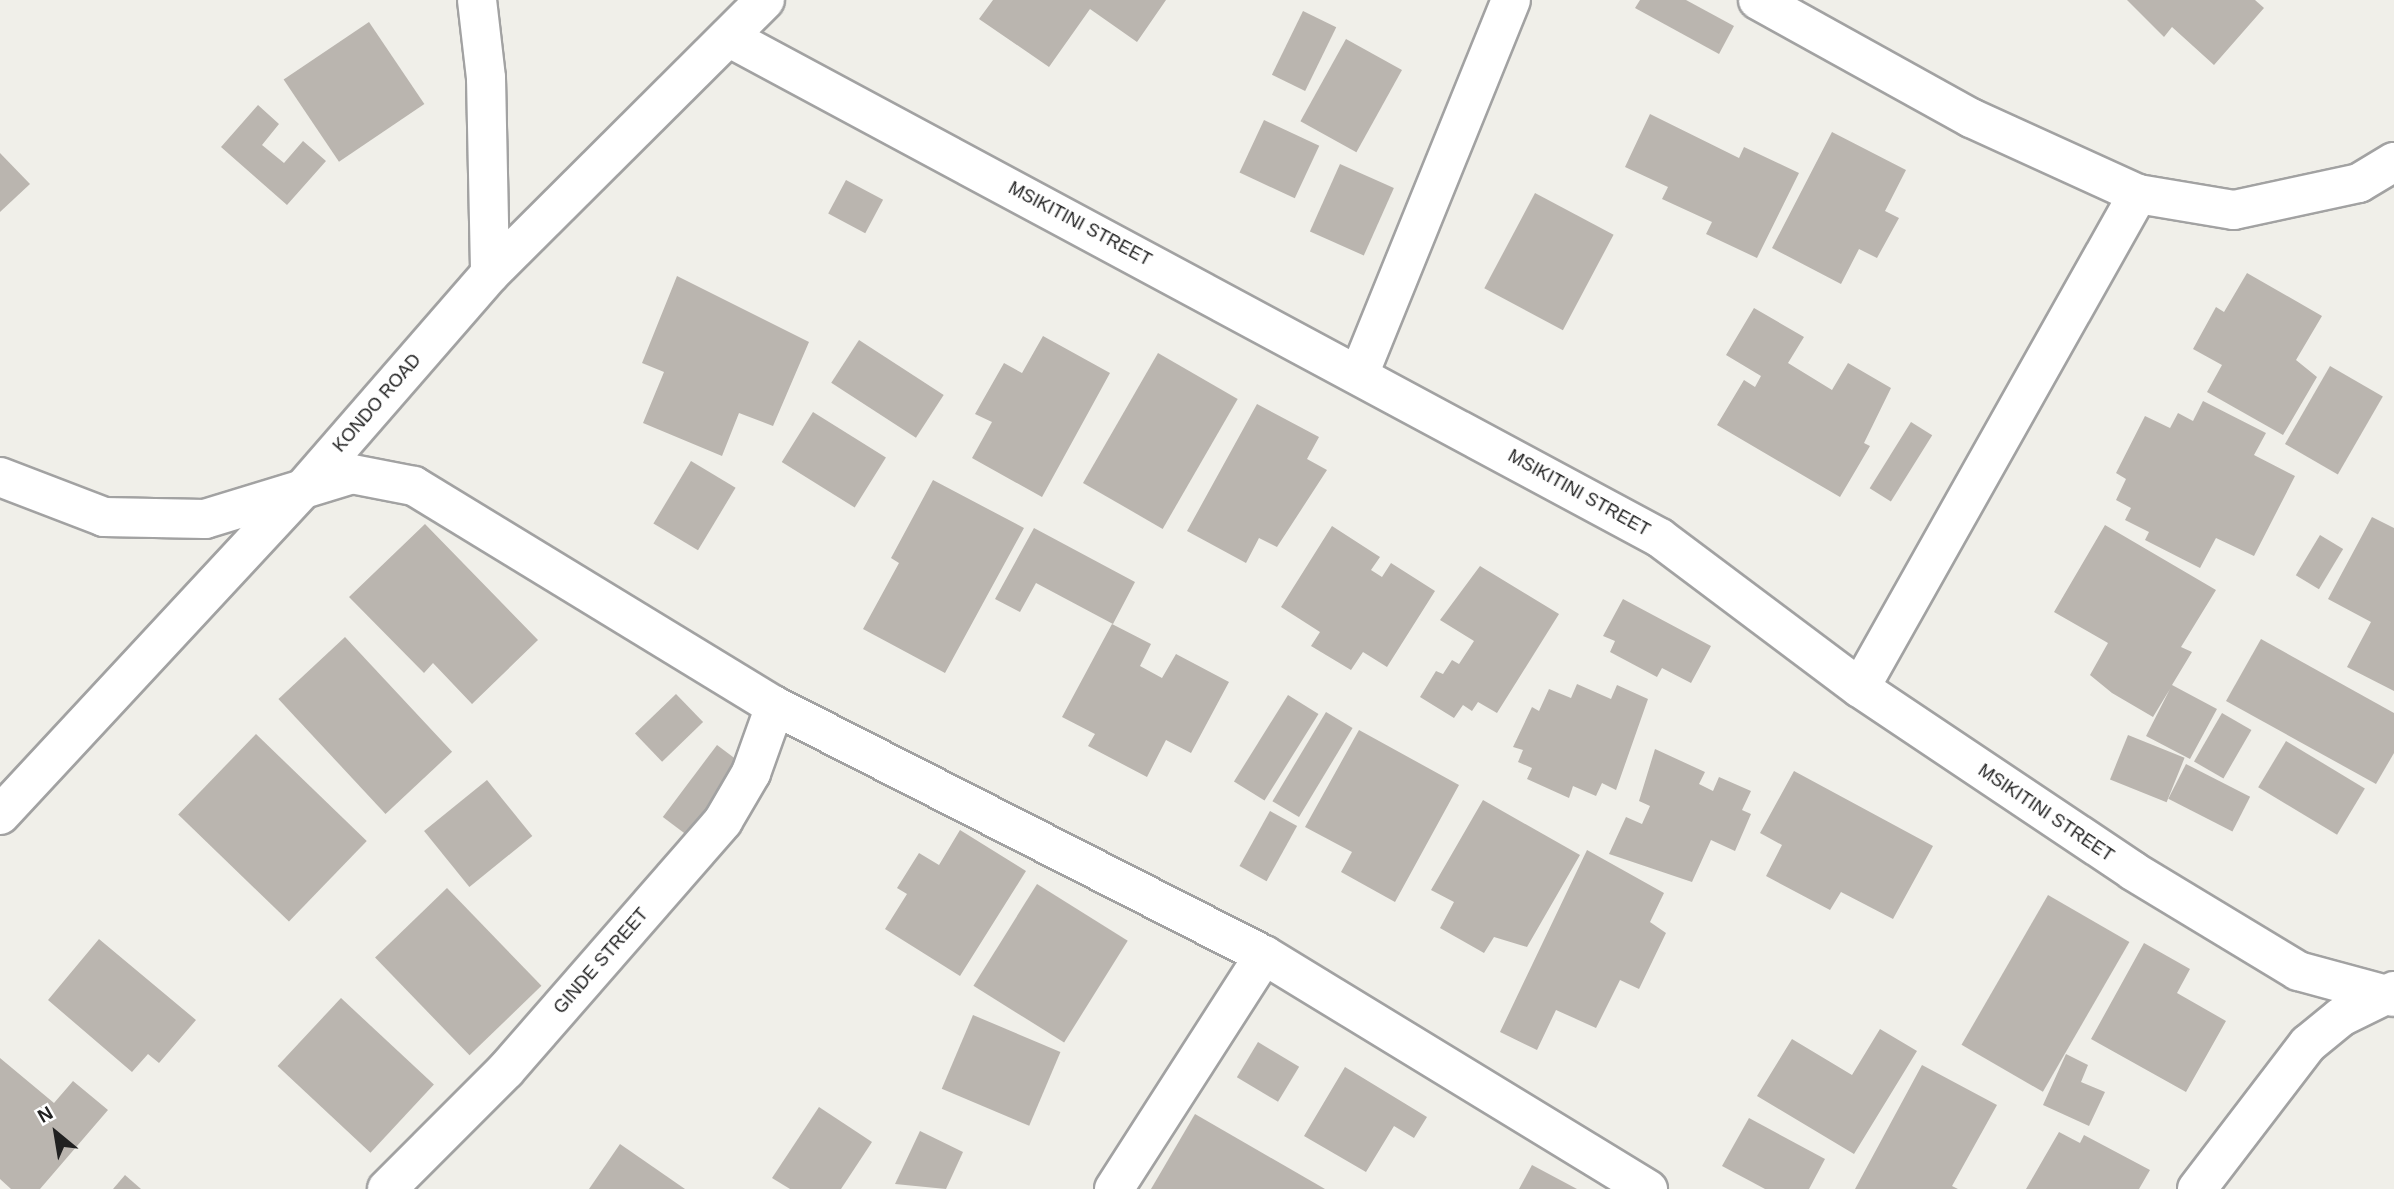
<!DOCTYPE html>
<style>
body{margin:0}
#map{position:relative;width:2394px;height:1189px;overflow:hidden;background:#f0efe9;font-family:Arial,sans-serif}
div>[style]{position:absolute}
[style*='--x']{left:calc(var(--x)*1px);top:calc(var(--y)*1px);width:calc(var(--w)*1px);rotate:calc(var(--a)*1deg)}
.building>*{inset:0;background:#bab5af;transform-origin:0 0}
.roads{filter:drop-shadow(2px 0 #a2a2a2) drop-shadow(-2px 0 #a2a2a2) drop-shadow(0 2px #a2a2a2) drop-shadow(0 -2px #a2a2a2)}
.minor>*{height:38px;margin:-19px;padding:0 19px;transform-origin:19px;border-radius:19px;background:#fff}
span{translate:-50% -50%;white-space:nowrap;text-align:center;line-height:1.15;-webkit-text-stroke:5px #fff;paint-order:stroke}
.street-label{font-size:18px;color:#212121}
.north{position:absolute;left:21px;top:1098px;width:70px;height:70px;-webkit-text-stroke:5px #fff;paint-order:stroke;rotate:330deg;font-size:19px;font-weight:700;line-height:28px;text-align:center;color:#212121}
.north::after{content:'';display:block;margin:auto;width:24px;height:32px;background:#212121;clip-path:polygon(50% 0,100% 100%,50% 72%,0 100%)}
</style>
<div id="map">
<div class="building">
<div style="clip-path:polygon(993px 0,1166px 0,1137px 42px,1090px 9px,1049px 67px,979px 19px)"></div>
<div style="clip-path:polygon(1640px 0,1686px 0,1734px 26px,1719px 54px,1635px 8px)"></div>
<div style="clip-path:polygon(2127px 0,2255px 0,2264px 8px,2214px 65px,2172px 27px,2164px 37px)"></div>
<div style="left:1303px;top:11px;width:37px;height:71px;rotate:26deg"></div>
<div style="left:369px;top:22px;width:99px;height:103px;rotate:56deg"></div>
<div style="left:1346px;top:39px;width:64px;height:94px;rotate:29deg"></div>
<div style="clip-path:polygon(258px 105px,279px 124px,262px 145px,284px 163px,303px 141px,326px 161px,287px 205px,221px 147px)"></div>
<div style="clip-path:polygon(1650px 114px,1739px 158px,1744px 147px,1799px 173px,1757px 258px,1706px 234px,1712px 222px,1662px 199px,1668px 187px,1625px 167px)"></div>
<div style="left:1264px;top:120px;width:61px;height:58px;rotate:25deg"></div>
<div style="clip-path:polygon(1832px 132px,1906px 170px,1885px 211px,1899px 218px,1877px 258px,1859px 249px,1841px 284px,1772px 248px)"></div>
<div style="clip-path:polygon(0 153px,30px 184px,0 212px)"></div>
<div style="left:1340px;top:164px;width:59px;height:74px;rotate:24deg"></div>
<div style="left:846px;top:180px;width:42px;height:38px;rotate:28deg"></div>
<div style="left:1535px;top:193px;width:89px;height:108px;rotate:28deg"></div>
<div style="clip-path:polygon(2247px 273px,2322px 316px,2296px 360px,2317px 377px,2283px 435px,2207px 392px,2222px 365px,2193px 349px,2216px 307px,2224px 312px)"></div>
<div style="clip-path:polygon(677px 276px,809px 342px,773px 426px,739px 413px,722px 456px,643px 423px,664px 372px,642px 363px)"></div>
<div style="clip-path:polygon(1754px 308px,1804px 337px,1788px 363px,1832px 390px,1848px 363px,1891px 388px,1864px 443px,1870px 446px,1840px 497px,1717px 425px,1744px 380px,1755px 387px,1761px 376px,1726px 355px)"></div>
<div style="clip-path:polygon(1043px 336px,1110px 373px,1042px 497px,972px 458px,992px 422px,975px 414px,1004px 363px,1022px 373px)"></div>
<div style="left:859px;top:340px;width:101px;height:51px;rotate:33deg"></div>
<div style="left:1158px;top:353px;width:92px;height:150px;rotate:30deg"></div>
<div style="left:2330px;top:366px;width:61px;height:90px;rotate:30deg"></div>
<div style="clip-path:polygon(2203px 401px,2266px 433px,2254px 455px,2295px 476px,2254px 556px,2216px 538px,2200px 568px,2145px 540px,2149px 532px,2125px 520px,2131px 508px,2116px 500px,2126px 479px,2116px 473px,2145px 416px,2170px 428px,2178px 413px,2193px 421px)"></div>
<div style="clip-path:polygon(1257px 404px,1319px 437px,1307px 459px,1327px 470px,1277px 547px,1259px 538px,1246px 563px,1187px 531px)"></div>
<div style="left:813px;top:412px;width:86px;height:59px;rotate:32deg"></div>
<div style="left:1911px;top:422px;width:25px;height:78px;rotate:32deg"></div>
<div style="left:691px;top:461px;width:52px;height:73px;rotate:31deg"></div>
<div style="clip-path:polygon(933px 480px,1024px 528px,945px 673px,863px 629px,899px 563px,891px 558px)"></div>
<div style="clip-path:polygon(2372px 517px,2394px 528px,2394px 691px,2347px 667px,2371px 622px,2328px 599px)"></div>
<div style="clip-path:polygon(425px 524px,538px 640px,472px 704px,433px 663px,424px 673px,349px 597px)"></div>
<div style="clip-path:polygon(2105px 525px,2216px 590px,2181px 647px,2192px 652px,2172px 685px,2217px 709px,2190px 759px,2146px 736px,2170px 689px,2153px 717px,2112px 693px,2090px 675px,2108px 643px,2054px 612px)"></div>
<div style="clip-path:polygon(1332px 526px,1380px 557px,1371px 570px,1382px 577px,1391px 563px,1435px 591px,1387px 667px,1363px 652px,1351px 670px,1311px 646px,1320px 632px,1281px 607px)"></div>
<div style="clip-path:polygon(1034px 528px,1135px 582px,1113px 624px,1036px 583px,1020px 612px,995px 599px)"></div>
<div style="left:2320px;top:535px;width:27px;height:47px;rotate:31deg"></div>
<div style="clip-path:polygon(1480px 566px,1559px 614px,1497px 713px,1478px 702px,1472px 711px,1463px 705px,1454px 718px,1420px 697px,1436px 671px,1443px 674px,1452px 660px,1459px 664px,1474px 641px,1440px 620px)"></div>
<div style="clip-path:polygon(1623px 599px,1711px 646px,1691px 683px,1662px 668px,1657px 677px,1610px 652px,1615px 641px,1603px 636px)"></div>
<div style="clip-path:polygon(1112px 624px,1151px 644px,1140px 666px,1162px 678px,1176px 654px,1229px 682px,1191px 753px,1166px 740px,1147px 777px,1088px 746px,1095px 734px,1062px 717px)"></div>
<div style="left:345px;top:637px;width:157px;height:91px;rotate:47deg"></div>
<div style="clip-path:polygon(2261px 639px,2394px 713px,2394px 753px,2376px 784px,2226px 701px)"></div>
<div style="clip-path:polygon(1577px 684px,1611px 699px,1617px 685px,1648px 699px,1616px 790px,1602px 783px,1596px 796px,1573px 786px,1569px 798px,1527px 779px,1532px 768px,1518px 762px,1523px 750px,1513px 747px,1532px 707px,1539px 711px,1549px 689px,1571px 698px)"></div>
<div style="left:676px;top:694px;width:39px;height:57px;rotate:46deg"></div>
<div style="left:1288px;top:695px;width:36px;height:102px;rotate:32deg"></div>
<div style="left:1326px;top:712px;width:31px;height:104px;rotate:31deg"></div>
<div style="left:2222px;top:713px;width:34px;height:56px;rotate:30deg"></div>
<div style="clip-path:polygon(1359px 730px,1459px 785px,1395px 902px,1341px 872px,1352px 852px,1305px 827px)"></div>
<div style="left:256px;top:734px;width:154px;height:112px;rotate:44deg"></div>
<div style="left:2128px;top:735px;width:61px;height:48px;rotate:22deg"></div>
<div style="left:2286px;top:741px;width:92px;height:54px;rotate:31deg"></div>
<div style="left:717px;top:745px;width:30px;height:90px;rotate:37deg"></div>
<div style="clip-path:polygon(1655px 749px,1705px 772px,1699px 784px,1713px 791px,1719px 777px,1751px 791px,1742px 810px,1751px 814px,1735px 851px,1711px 840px,1692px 882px,1609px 854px,1626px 817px,1642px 824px,1650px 806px,1639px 801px)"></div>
<div style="left:2186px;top:764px;width:72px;height:39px;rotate:27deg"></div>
<div style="clip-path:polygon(1794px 771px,1933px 846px,1893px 919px,1841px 892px,1830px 910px,1766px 876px,1782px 845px,1760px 833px)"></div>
<div style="left:487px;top:780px;width:72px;height:81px;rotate:51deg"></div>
<div style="clip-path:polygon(1483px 800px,1580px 855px,1527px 947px,1494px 937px,1484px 953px,1440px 928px,1454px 902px,1431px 890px)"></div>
<div style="left:1270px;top:811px;width:31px;height:63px;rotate:29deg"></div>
<div style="clip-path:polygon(960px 830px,1026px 871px,960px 976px,885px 929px,907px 894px,897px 888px,919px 853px,939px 865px)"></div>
<div style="clip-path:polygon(1587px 850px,1664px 893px,1650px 922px,1666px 933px,1639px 989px,1620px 980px,1596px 1028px,1556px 1010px,1537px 1050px,1500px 1032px)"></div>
<div style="left:1037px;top:884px;width:107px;height:120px;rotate:32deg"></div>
<div style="left:447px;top:888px;width:136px;height:100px;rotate:46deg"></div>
<div style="left:2048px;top:895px;width:94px;height:173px;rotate:30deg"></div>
<div style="clip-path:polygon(99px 939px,196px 1020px,159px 1063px,148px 1054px,132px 1072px,48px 1000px)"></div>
<div style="clip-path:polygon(2144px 943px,2190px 969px,2177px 993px,2226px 1021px,2186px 1092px,2091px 1039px)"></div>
<div style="left:341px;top:998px;width:127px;height:93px;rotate:43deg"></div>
<div style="left:973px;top:1015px;width:95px;height:80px;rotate:23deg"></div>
<div style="clip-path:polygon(1880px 1029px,1917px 1051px,1854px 1154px,1757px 1096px,1792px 1039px,1852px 1075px)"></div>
<div style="left:1258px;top:1042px;width:48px;height:41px;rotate:31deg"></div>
<div style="clip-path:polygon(2066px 1054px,2088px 1065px,2081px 1082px,2105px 1092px,2089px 1126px,2043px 1105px)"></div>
<div style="clip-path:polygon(0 1058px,54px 1103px,73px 1081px,108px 1110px,40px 1189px,11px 1189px,0 1179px)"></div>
<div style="clip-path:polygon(1922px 1065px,1997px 1105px,1952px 1186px,1958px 1189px,1855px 1189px)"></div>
<div style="clip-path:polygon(1345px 1067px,1427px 1117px,1414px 1138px,1394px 1126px,1366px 1172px,1304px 1136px)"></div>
<div style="clip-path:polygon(819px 1107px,872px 1142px,841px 1189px,790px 1189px,772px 1178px)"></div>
<div style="clip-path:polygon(1195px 1114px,1325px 1189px,1151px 1189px)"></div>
<div style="clip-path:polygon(1749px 1118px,1825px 1159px,1809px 1189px,1765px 1189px,1722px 1166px)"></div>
<div style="clip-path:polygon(920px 1131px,963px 1152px,946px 1189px,895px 1184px)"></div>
<div style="clip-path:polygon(2059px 1132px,2080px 1143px,2084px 1135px,2150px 1170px,2139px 1189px,2026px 1189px)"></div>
<div style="clip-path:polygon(620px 1144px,685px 1189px,589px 1189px)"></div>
<div style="clip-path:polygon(1532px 1165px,1577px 1189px,1519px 1189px)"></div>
<div style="clip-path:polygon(125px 1175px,141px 1189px,113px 1189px)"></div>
</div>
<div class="roads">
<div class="minor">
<div style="--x:477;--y:0;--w:79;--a:83.4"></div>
<div style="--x:486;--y:78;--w:196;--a:88.8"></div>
<div style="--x:1758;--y:0;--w:244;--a:29"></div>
<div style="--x:1971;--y:118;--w:183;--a:24.5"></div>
<div style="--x:2138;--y:194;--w:97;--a:9.5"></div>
<div style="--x:2234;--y:210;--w:128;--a:-12.2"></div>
<div style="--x:2359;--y:183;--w:41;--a:-31"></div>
<div style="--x:730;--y:38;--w:1056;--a:28.26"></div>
<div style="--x:1660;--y:538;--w:250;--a:36.9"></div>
<div style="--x:1860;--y:688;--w:329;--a:33.8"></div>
<div style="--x:2133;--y:871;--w:193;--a:31.2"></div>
<div style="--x:2298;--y:971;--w:99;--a:15.2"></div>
<div style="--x:1360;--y:372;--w:401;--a:-67.9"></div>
<div style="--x:0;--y:477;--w:111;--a:21"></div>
<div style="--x:104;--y:517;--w:101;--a:1.1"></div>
<div style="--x:205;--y:519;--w:154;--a:-17"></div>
<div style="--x:352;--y:474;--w:63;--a:11"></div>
<div style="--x:414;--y:486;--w:423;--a:31.4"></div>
<div style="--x:775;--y:706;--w:549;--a:26.99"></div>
<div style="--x:1264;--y:955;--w:450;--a:31.4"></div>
<div style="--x:1860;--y:688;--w:567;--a:-60.63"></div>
<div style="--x:0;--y:815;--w:445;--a:-47.1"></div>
<div style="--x:303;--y:489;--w:285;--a:-49"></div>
<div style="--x:490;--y:274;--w:388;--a:-44.9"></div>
<div style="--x:387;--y:1189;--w:168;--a:-45"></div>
<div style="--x:506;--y:1070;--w:330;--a:-48.9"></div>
<div style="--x:723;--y:821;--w:56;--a:-59.7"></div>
<div style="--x:751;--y:773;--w:71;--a:-70.3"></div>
<div style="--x:1114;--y:1189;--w:278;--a:-57.3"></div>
<div style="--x:2197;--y:1189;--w:183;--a:-52.6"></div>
<div style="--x:2308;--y:1044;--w:43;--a:-39.3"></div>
<div style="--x:2341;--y:1017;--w:59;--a:-26.1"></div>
</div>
</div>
<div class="street-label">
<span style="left:1080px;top:224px;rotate:28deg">MSIKITINI STREET</span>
<span style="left:377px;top:403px;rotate:-49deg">KONDO ROAD</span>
<span style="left:1579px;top:493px;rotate:29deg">MSIKITINI STREET</span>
<span style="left:2046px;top:813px;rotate:34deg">MSIKITINI STREET</span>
<span style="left:601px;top:961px;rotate:-49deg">GINDE STREET</span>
</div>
<div class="north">N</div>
</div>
